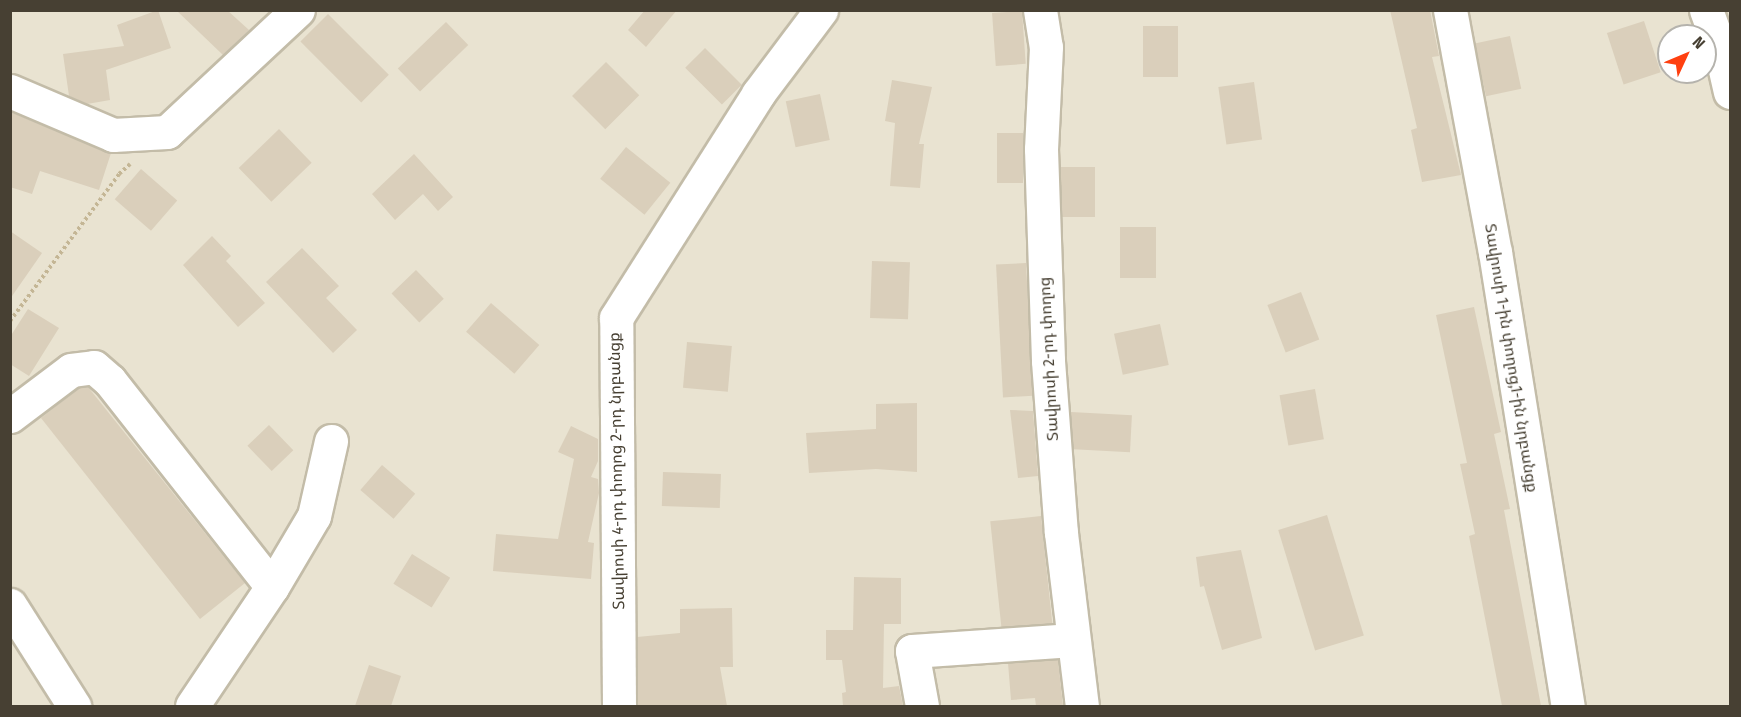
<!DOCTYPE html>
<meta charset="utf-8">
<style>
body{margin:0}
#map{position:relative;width:1741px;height:717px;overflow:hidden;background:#f4f0e4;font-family:"Fira Sans Condensed","Noto Sans Armenian",sans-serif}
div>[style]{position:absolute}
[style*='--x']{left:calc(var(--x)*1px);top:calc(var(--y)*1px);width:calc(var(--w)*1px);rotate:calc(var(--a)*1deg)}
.residential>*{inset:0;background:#e9e3d1}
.building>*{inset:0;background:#dacfbb;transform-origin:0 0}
.path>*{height:4px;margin-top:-2px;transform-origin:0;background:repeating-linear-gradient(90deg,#c4b695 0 3px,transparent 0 6px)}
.roads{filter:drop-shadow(2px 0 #c3bca8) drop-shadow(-2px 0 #c3bca8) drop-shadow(0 2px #c3bca8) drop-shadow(0 -2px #c3bca8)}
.minor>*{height:33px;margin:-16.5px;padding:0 16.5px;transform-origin:16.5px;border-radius:16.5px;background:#fff}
span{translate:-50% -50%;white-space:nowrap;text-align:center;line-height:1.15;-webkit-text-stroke:5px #fff;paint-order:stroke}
.street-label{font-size:16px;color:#474033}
.frame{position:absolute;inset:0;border:12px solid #474033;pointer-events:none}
.north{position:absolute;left:1657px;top:24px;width:60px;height:60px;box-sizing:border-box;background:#fff;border:2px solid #b5b3ad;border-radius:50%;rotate:46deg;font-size:16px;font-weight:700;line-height:24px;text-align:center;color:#474033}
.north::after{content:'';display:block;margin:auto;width:21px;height:27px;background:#ff4010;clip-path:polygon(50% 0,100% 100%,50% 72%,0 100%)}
</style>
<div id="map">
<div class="residential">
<div style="clip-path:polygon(evenodd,11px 11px,1730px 11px,1730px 706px,11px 706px,11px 11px,1669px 36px,1705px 36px,1705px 72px,1669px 72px,1669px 36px)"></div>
</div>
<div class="building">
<div style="clip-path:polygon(158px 10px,171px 48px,106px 70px,110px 100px,87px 104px,69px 96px,63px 54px,124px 46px,117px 25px)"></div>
<div style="clip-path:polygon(176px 10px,227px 10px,249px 30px,223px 55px)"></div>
<div style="clip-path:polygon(645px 10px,677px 10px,646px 47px,628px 30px)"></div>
<div style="clip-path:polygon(1390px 10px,1430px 10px,1439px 56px,1432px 57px,1461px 175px,1422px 182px,1411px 130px,1417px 128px)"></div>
<div style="left:1022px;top:11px;width:53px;height:30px;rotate:86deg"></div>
<div style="left:328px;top:14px;width:86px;height:39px;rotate:45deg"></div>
<div style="left:1644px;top:21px;width:54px;height:39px;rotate:72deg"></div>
<div style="left:446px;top:22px;width:32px;height:67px;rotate:46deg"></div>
<div style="left:1143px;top:26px;width:35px;height:51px"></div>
<div style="left:1510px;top:36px;width:54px;height:36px;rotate:78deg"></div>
<div style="left:705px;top:48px;width:52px;height:28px;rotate:45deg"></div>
<div style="left:606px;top:62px;width:47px;height:48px;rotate:45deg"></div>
<div style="clip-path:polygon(892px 80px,932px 87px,919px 144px,924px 144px,920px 188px,890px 186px,895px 123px,885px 121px)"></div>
<div style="left:1254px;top:82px;width:58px;height:36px;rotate:82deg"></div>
<div style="left:820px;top:94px;width:47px;height:35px;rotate:78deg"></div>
<div style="clip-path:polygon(10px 112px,111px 153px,99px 190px,40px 171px,32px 194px,10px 187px)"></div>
<div style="left:279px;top:129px;width:47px;height:56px;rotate:46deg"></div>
<div style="left:1023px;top:133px;width:50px;height:26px;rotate:90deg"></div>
<div style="left:626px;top:147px;width:57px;height:41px;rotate:39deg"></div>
<div style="clip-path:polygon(414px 154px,453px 197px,438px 211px,423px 194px,395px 220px,372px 194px)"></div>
<div style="left:1060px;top:167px;width:35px;height:50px"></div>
<div style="left:141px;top:169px;width:48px;height:40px;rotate:41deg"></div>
<div style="left:1120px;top:227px;width:36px;height:51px"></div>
<div style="clip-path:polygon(10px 231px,42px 253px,10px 299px)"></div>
<div style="clip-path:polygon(212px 236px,231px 256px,226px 261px,265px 303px,238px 327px,183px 265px)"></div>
<div style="clip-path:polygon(302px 248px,339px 286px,326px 298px,357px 330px,333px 353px,266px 282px)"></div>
<div style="left:872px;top:261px;width:38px;height:57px;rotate:2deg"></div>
<div style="left:1026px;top:263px;width:133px;height:30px;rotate:87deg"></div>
<div style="left:416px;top:270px;width:40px;height:34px;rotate:46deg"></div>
<div style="left:1301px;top:292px;width:51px;height:36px;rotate:69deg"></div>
<div style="left:491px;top:303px;width:64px;height:38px;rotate:41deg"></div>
<div style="clip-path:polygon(1474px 307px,1501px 432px,1494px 434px,1510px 509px,1504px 510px,1541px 706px,1502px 706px,1469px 536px,1475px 534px,1460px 464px,1467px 463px,1436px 315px)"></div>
<div style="clip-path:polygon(28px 309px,59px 328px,29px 376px,10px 364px,10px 337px)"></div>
<div style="left:1160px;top:324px;width:42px;height:47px;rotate:78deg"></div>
<div style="left:687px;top:342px;width:45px;height:46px;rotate:5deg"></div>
<div style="clip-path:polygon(88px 387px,245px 583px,200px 619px,41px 418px,79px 388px)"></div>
<div style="left:1315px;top:389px;width:51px;height:36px;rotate:80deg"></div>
<div style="clip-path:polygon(917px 403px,917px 472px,876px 469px,809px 473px,806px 433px,876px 429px,876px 404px)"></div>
<div style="clip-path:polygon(1010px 410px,1033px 411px,1038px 476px,1018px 478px)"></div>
<div style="left:1071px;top:412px;width:61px;height:37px;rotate:3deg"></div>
<div style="left:269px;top:425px;width:35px;height:30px;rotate:46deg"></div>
<div style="clip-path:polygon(571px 426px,598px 439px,598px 461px,591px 477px,598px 479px,599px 493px,588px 542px,594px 543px,591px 579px,493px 571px,496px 534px,558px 539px,574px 459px,558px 452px)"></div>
<div style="left:382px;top:465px;width:44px;height:33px;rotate:41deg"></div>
<div style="left:663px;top:472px;width:58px;height:34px;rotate:2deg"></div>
<div style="left:1327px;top:515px;width:126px;height:51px;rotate:73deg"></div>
<div style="left:1041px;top:516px;width:108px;height:51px;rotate:84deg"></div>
<div style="clip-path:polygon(1241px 550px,1262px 638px,1222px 650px,1204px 586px,1200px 587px,1196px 557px)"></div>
<div style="left:412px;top:554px;width:45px;height:35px;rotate:32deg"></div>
<div style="clip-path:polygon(854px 577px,901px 578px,901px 624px,884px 624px,883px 688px,899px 686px,903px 706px,843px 706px,842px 693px,846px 692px,842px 660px,826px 660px,826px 630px,853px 630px)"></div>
<div style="clip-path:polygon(732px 608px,733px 667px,720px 667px,727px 706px,638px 706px,637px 637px,680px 633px,680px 609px)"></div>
<div style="clip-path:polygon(1058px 660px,1063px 706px,1036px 706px,1035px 698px,1011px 700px,1008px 663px)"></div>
<div style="clip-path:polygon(369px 665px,401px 676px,391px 706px,355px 706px)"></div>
</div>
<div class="path">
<div style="--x:10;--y:321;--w:183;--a:-53.4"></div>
<div style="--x:119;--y:174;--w:15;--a:-42"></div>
</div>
<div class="roads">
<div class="minor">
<div style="--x:1040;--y:10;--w:37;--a:81"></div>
<div style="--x:1046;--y:47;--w:102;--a:92.8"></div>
<div style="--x:1041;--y:149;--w:212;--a:88.1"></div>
<div style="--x:1048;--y:361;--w:172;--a:85.7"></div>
<div style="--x:1061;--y:533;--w:174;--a:83.1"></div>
<div style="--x:1450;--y:10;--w:246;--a:79.5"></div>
<div style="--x:1495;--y:252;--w:460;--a:80.9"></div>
<div style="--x:1706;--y:10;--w:40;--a:69.8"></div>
<div style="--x:1720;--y:48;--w:45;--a:77.2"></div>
<div style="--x:10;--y:91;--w:112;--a:23.1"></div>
<div style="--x:113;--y:135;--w:54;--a:-3.2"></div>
<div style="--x:167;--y:132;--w:179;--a:-43"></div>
<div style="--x:10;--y:416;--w:76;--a:-37"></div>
<div style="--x:71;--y:370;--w:23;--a:-7"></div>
<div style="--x:94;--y:367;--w:21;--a:41"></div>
<div style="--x:110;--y:381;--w:262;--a:51.8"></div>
<div style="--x:10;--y:605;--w:120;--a:57.6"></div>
<div style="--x:192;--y:706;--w:143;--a:-56.1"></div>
<div style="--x:272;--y:587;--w:82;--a:-59.4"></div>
<div style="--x:314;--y:516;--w:77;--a:-77.2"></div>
<div style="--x:619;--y:706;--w:388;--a:-90.4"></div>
<div style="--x:616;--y:318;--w:265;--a:-57.6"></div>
<div style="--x:758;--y:94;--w:105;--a:-53.1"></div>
<div style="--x:922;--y:706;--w:56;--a:-100.3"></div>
<div style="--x:912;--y:651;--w:161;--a:-3.9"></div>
</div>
</div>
<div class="street-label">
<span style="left:1511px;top:358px;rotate:81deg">Տավրոսի 1-ին փողոց,1-ին նրբանցք</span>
<span style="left:1049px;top:359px;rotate:-93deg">Տավրոսի 2-րդ փողոց</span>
<span style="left:617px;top:471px;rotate:-91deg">Տավրոսի 4-րդ փողոց 2-րդ նրբանցք</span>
</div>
<div class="frame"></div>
<div class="north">N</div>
</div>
